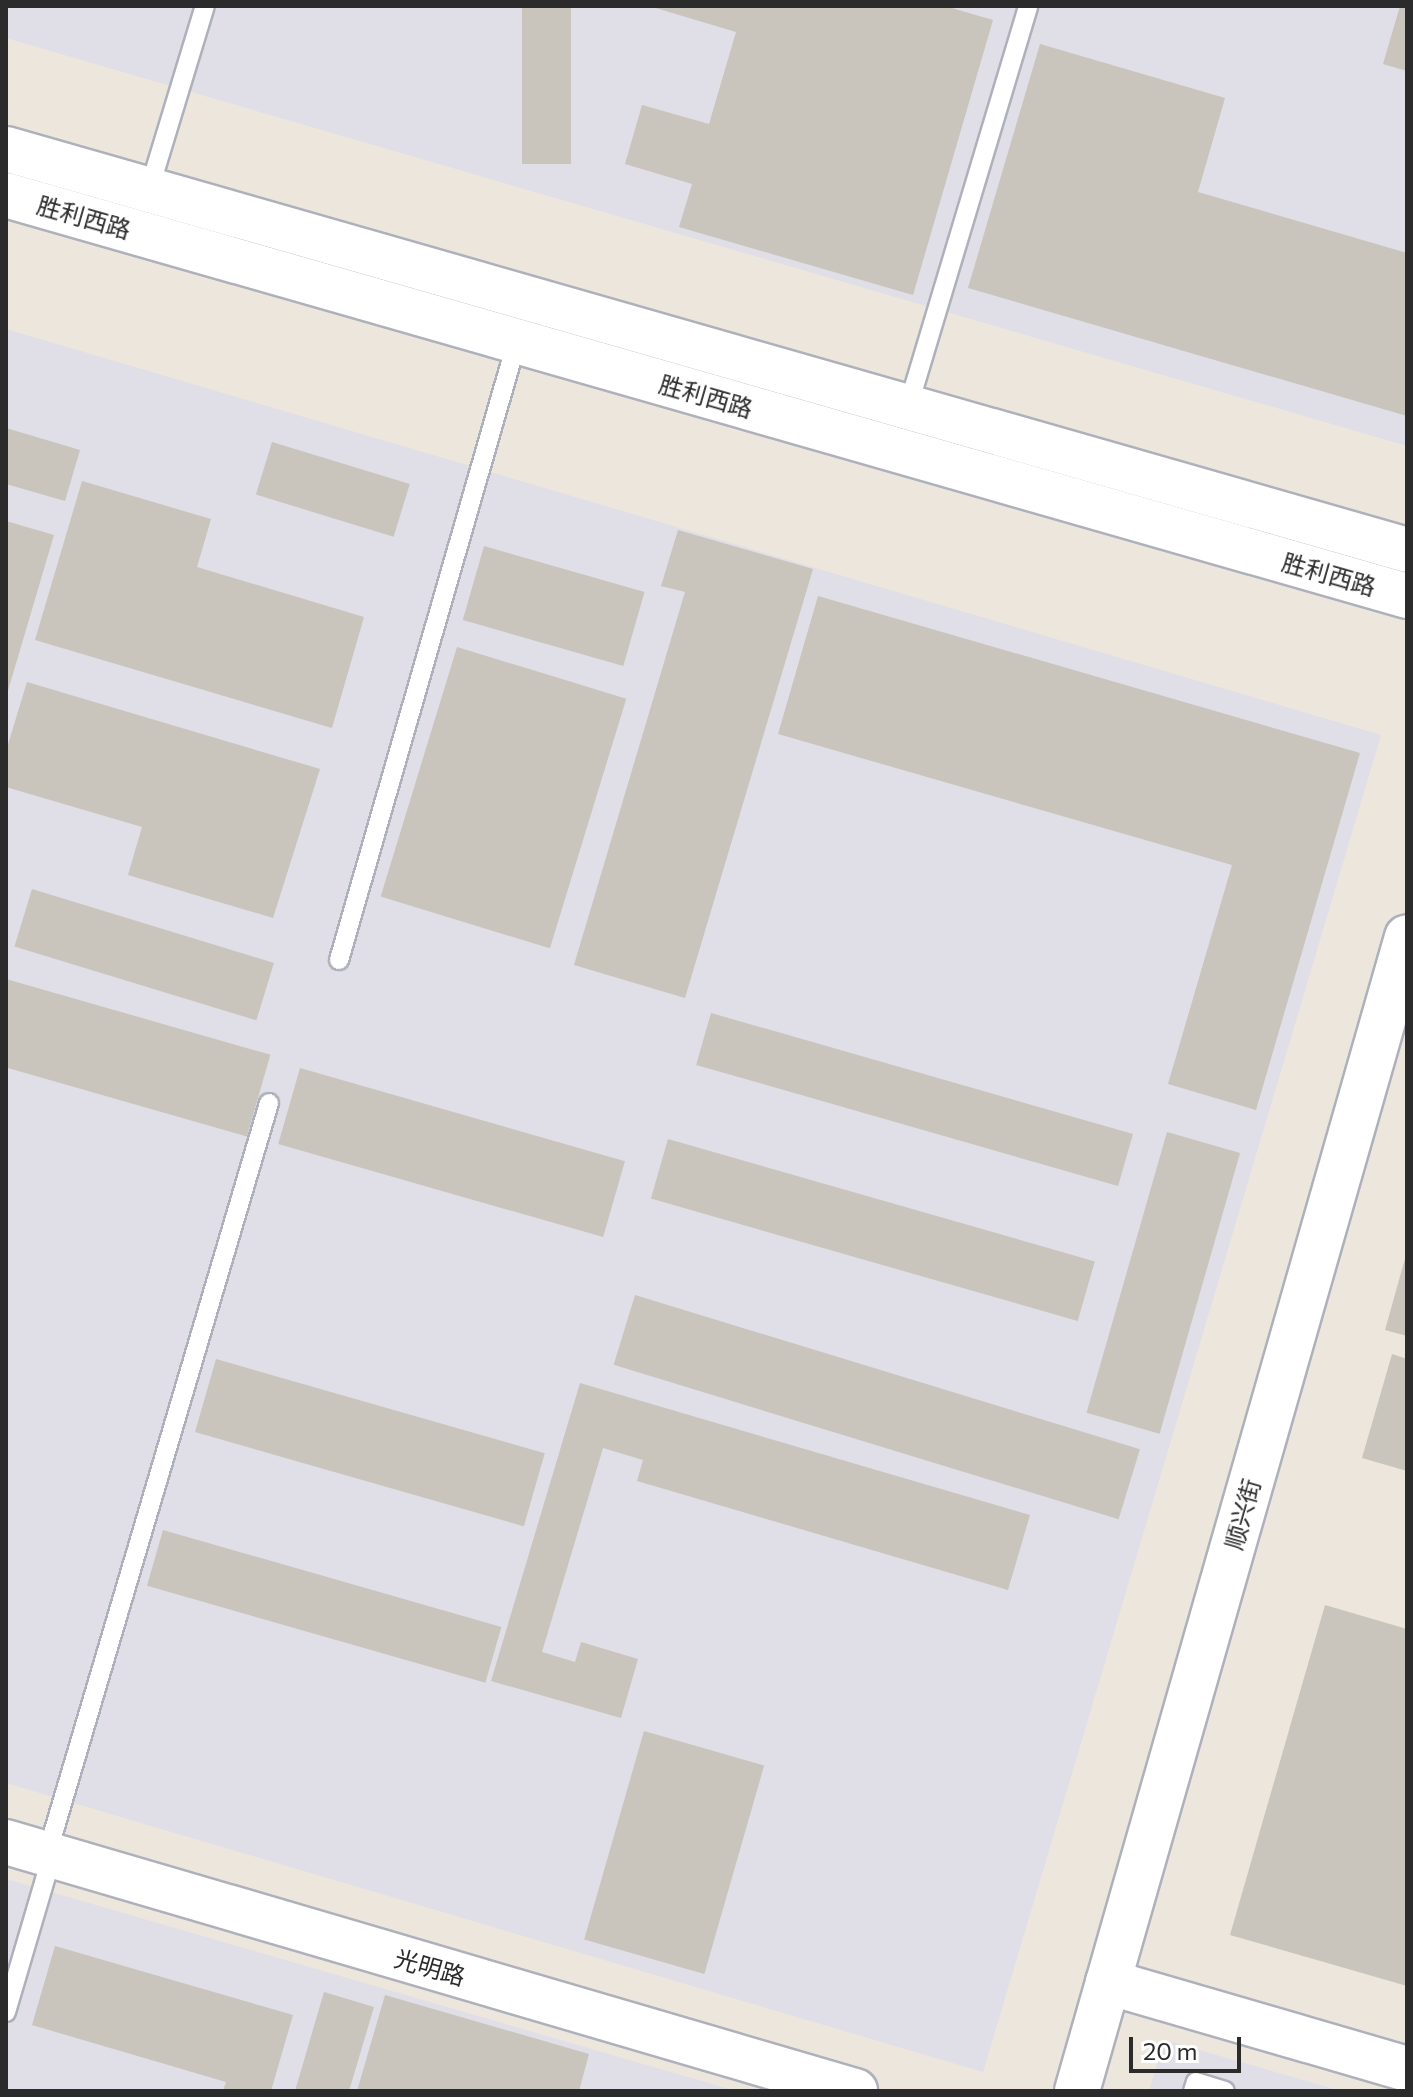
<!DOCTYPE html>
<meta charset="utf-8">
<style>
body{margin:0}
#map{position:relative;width:1413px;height:2097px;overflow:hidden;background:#ede6dd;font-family:Commissioner,"Noto Sans SC",sans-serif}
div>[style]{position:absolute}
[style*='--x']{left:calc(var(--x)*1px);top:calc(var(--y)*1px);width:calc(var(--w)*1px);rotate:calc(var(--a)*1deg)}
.industrial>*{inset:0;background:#e0dee6}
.building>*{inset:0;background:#c9c4bc;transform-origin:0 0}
.roads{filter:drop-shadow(2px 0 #aeb1bb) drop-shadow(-2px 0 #aeb1bb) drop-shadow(0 2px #aeb1bb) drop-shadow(0 -2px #aeb1bb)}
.lane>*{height:18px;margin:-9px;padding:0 9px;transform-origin:9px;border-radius:9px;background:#fff}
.secondary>*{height:44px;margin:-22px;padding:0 22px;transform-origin:22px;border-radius:22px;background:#fff}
span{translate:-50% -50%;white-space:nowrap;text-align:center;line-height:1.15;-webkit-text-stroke:7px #fff;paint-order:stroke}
.street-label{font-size:24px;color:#2b2b2b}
.frame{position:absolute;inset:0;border:8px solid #2b2b2b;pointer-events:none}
.scale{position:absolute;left:1129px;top:2037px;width:112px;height:36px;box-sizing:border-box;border:4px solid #2b2b2b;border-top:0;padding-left:10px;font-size:24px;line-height:28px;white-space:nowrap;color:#2b2b2b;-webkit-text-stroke:6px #fff;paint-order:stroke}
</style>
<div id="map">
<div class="industrial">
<div style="clip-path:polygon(6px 6px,1407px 6px,1407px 446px,6px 38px)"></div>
<div style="clip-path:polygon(6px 329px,1381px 735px,983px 2072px,6px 1783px)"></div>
<div style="clip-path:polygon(6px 1879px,736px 2091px,6px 2091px)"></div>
<div style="clip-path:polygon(1164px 2040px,1341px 2091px,1149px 2091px)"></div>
</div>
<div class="building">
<div style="left:522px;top:6px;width:49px;height:158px"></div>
<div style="clip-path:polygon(649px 6px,945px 6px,993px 20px,913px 295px,679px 227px,692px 184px,625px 164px,642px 105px,709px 124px,736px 32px)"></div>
<div style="clip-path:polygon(1400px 6px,1407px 6px,1407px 71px,1383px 64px)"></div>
<div style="clip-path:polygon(1040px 44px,1225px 98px,1198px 192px,1407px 253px,1407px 416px,968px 288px)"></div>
<div style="clip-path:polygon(6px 428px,80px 450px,65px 501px,6px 484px)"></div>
<div style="left:272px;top:442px;width:144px;height:55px;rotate:17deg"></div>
<div style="clip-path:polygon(82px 481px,211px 519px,197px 567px,364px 617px,332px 728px,35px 640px)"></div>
<div style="clip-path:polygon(6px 521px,54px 535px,7px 694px,6px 694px)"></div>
<div style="clip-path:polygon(678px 530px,813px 569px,685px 998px,574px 965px,685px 592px,661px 586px)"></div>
<div style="left:484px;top:546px;width:167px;height:77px;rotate:16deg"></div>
<div style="clip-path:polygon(818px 596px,1360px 753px,1256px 1110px,1168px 1084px,1232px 865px,778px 734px)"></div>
<div style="left:457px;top:647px;width:177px;height:261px;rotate:17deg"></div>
<div style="clip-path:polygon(27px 682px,320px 769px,273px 918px,128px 875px,142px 827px,6px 787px,6px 751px)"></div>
<div style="left:32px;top:889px;width:253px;height:60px;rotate:17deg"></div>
<div style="left:6px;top:979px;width:275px;height:85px;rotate:16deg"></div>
<div style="left:711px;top:1013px;width:439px;height:54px;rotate:16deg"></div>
<div style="left:300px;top:1068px;width:338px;height:79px;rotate:16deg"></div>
<div style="left:1167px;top:1132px;width:76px;height:292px;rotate:16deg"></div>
<div style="left:668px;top:1139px;width:444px;height:62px;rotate:16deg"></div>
<div style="clip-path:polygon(1406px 1255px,1407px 1255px,1407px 1336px,1385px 1330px)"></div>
<div style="left:635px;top:1295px;width:528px;height:73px;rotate:17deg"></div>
<div style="clip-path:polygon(1392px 1354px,1407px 1359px,1407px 1471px,1362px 1458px)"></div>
<div style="left:216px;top:1359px;width:342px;height:76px;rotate:16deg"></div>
<div style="clip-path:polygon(580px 1383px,1030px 1515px,1008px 1590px,637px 1481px,643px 1460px,603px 1448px,542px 1652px,575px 1662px,581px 1642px,638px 1659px,621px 1718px,491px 1681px)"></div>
<div style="left:163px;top:1530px;width:352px;height:58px;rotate:16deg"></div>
<div style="clip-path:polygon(1325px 1605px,1407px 1629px,1407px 1986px,1230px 1935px)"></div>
<div style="left:644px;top:1731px;width:125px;height:217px;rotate:16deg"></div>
<div style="clip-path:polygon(55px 1946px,293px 2015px,271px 2091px,223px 2091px,226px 2082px,32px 2025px)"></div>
<div style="clip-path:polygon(324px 1992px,374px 2007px,349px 2091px,295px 2091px)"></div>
<div style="clip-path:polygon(385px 1995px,589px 2054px,579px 2091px,357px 2091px)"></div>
</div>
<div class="roads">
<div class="lane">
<div style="--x:149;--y:190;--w:192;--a:-73.1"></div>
<div style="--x:908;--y:407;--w:419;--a:-73.3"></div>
<div style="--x:339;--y:960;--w:644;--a:-73.96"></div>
<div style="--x:47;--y:1854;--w:783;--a:-73.53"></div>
<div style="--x:6;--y:2012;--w:163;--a:-73.6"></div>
<div style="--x:1193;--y:2091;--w:9;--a:-72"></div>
<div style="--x:1196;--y:2082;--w:30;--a:17"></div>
</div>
<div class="secondary">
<div style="--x:6;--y:149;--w:1457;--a:15.97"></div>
<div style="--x:6;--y:195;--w:1457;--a:15.97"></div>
<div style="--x:6;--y:1842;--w:885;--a:16.35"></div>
<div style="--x:1108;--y:1982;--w:311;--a:16.2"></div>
<div style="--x:1077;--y:2091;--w:1200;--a:-74.04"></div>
</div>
</div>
<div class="street-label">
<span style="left:84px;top:217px;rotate:16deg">胜利西路</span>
<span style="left:706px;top:396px;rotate:16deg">胜利西路</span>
<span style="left:1329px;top:574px;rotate:16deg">胜利西路</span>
<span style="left:1242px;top:1514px;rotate:-74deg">顺兴街</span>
<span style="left:430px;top:1967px;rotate:16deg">光明路</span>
</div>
<div class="frame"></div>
<div class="scale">20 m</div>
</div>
